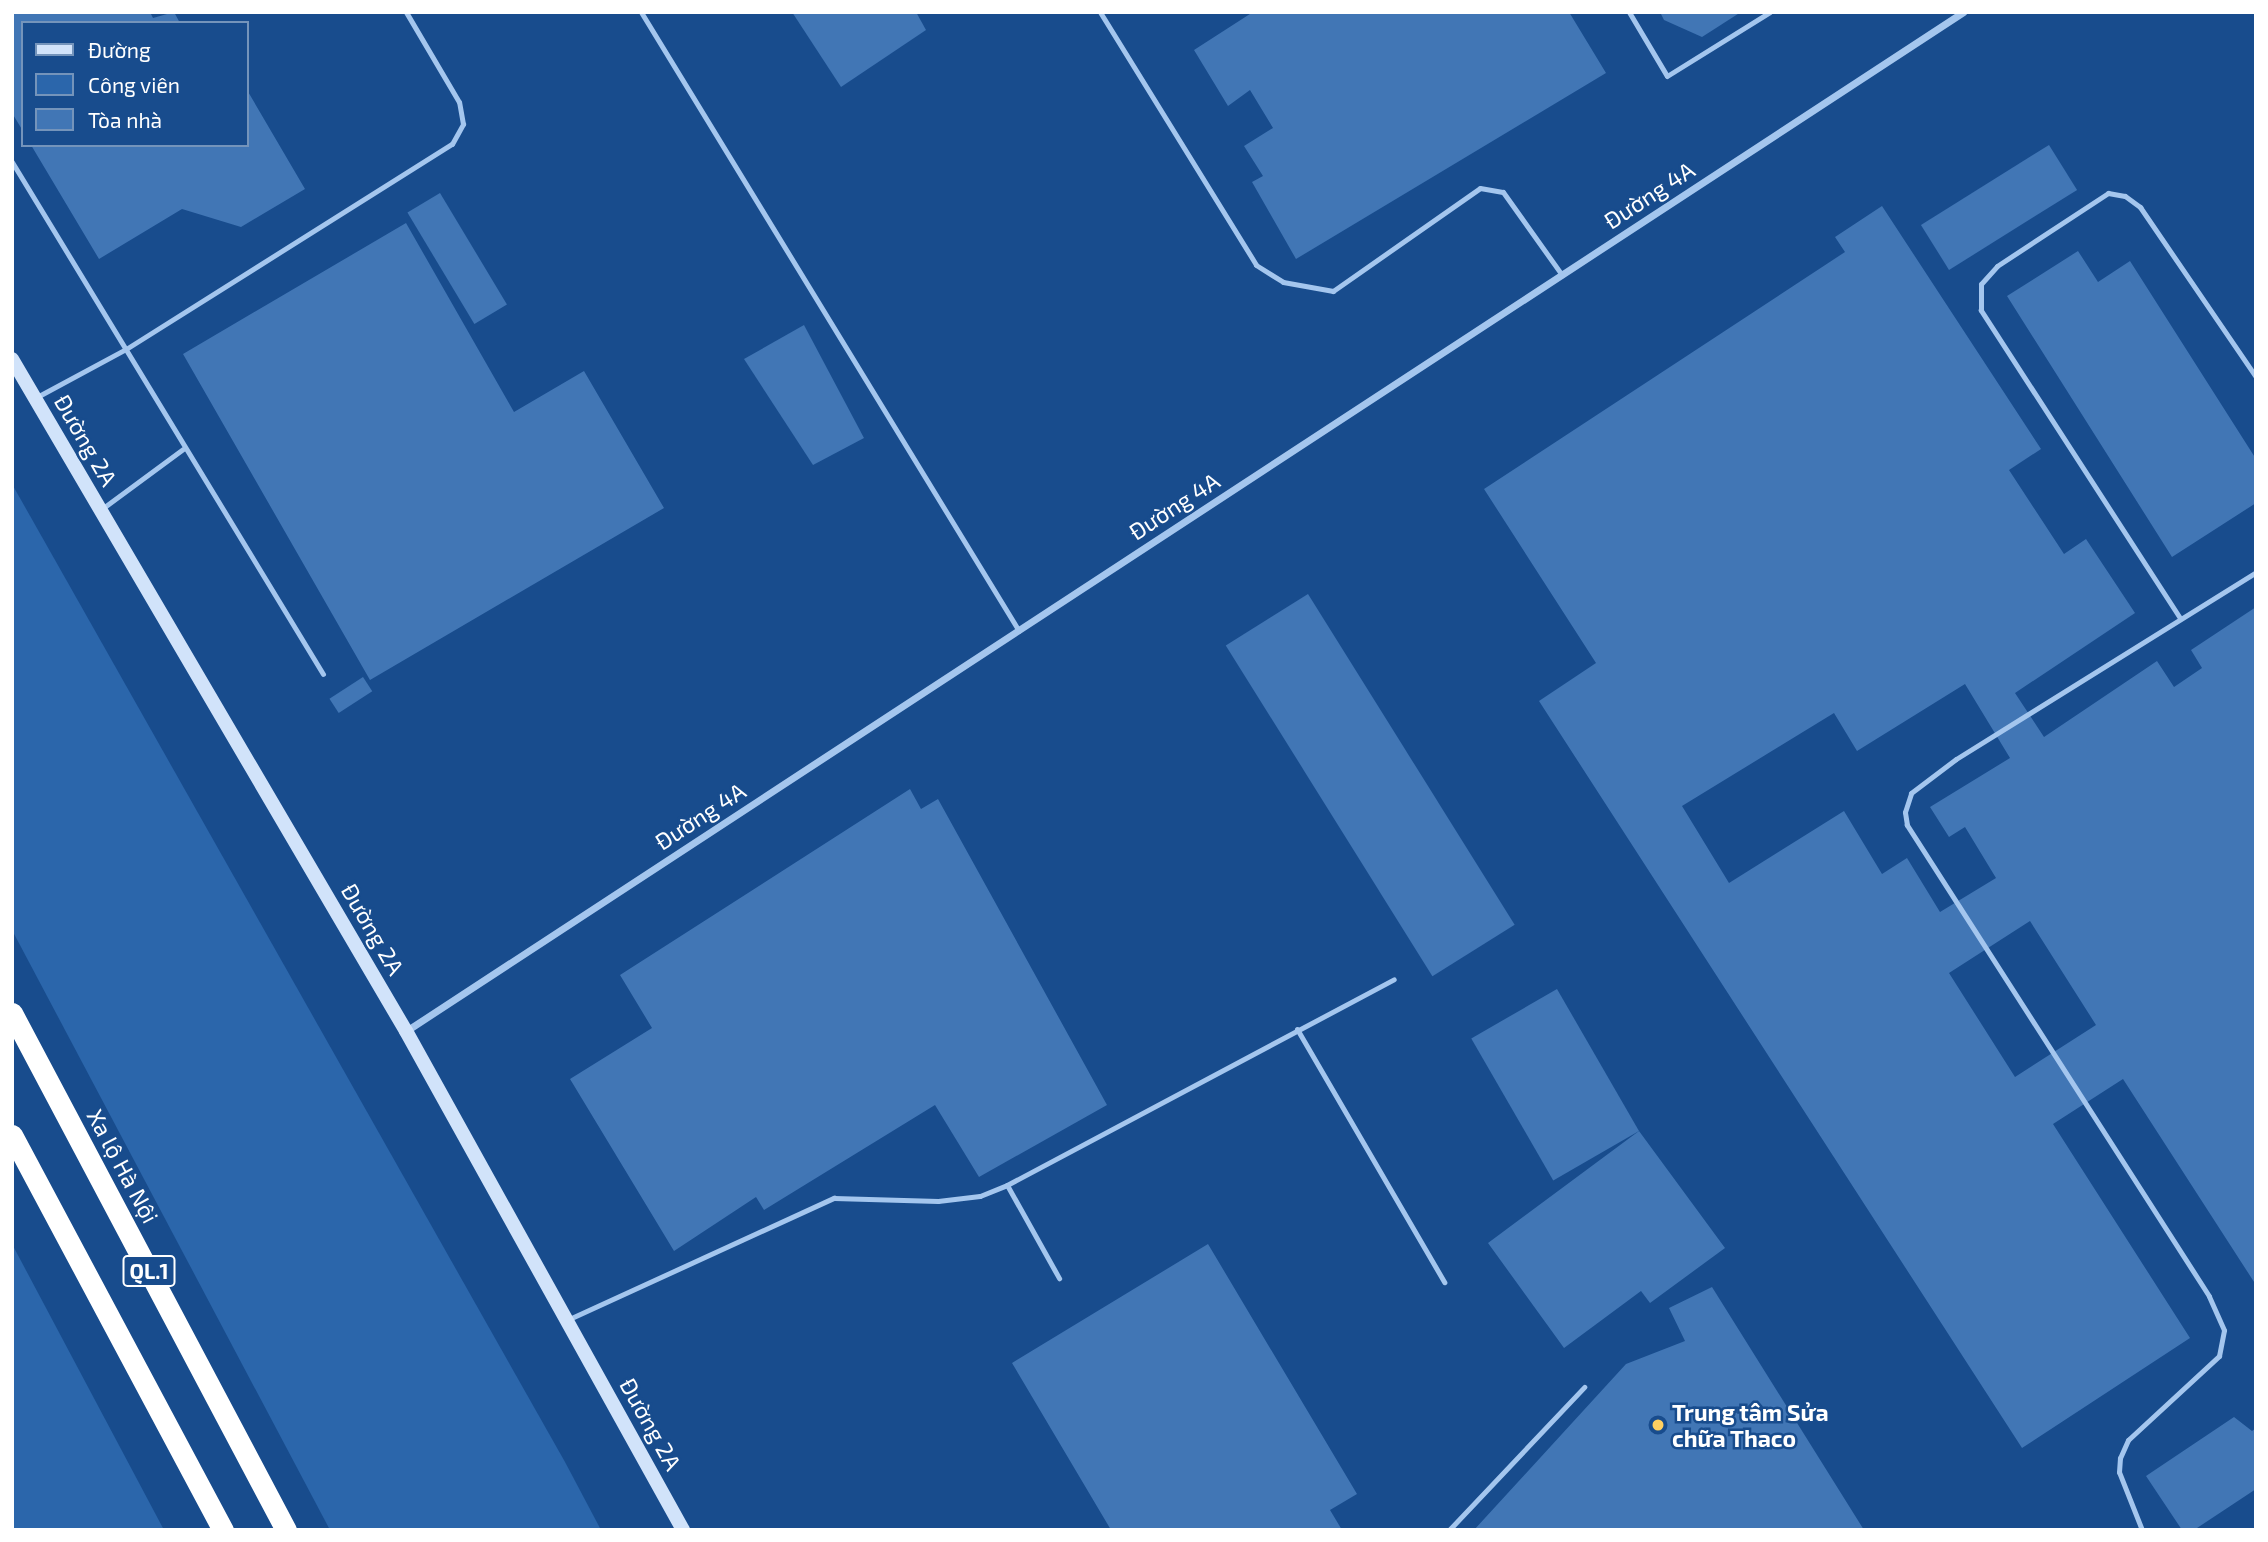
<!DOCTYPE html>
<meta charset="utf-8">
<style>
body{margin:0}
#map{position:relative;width:2268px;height:1542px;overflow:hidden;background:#184c8d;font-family:"Exo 2",sans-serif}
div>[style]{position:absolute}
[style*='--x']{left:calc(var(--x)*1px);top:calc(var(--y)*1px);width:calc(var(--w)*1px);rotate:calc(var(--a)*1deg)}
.green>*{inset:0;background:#2b66ab}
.building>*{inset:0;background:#4176b5;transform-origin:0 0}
.lane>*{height:5px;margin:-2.5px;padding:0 2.5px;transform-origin:2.5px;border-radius:2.5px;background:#a4c6ee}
.street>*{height:7px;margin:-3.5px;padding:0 3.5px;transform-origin:3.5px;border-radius:3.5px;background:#a4c6ee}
.secondary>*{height:14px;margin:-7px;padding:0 7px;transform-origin:7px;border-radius:7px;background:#d1e3fa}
.highway>*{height:21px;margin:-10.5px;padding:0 10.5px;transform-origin:10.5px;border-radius:10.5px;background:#fff}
.dots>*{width:19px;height:19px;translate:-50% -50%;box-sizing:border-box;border:4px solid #184c8d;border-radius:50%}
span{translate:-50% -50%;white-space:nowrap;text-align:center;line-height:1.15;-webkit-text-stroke:5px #184c8d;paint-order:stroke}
.shield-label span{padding:2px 5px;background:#184c8d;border:2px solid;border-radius:5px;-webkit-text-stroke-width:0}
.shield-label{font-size:21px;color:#fff;font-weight:700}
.street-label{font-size:23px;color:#fff}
.poi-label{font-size:23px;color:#fff;font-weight:700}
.left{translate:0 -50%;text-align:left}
.frame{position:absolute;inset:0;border:14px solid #fff;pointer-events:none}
.legend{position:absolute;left:21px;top:21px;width:228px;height:126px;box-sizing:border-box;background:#184c8d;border:2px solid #7494bb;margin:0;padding:9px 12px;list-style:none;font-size:21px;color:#fff}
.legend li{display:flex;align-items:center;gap:14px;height:35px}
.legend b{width:35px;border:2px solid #7494bb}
</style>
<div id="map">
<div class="green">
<div style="clip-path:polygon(12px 484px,565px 1462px,601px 1530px,330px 1530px,12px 930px)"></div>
<div style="clip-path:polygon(12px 1244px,164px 1530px,12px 1530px)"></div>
</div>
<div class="building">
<div style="clip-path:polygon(12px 12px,150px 12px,153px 18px,174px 12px,180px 23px,23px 23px,23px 131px,12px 113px)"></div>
<div style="clip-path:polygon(792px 12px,916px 12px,926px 30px,841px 87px)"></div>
<div style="clip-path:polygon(1253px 12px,1569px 12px,1606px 73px,1296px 259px,1252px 182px,1263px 176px,1244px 146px,1273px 128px,1250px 90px,1228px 106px,1194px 50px)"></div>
<div style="clip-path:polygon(1660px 12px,1741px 12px,1702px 37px,1664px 20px)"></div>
<div style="clip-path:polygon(247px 90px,305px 189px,241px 227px,182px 209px,99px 259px,31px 145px,247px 145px)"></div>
<div style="left:2049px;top:145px;width:53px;height:151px;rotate:58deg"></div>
<div style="left:440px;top:193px;width:130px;height:38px;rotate:59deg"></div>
<div style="clip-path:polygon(evenodd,1882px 206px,2041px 449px,2009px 470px,2064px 554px,2086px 539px,2135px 613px,2015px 693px,2044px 737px,2157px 661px,2174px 687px,2202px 668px,2191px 650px,2256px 607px,2256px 1285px,2123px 1079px,2053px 1124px,2190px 1338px,2022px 1448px,1539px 701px,1596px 663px,1484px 489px,1845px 252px,1835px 237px,1882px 206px,1965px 684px,2010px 758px,1930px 807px,1949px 837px,1965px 827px,1996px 878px,1940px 912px,1907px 858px,1882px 874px,1844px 811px,1729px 883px,1682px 806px,1834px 713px,1857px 751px,1965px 684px,1882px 206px,2030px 921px,2096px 1025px,2015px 1077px,1949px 973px,2030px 921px)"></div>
<div style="clip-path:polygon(406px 223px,514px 412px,584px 371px,664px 508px,370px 680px,183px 354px)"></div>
<div style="clip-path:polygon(2078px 251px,2098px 282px,2130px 261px,2256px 459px,2256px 503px,2172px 557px,2007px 296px)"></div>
<div style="clip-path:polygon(804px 325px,864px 438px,813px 465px,744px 359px)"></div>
<div style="left:1308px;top:594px;width:390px;height:97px;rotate:58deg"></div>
<div style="left:363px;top:677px;width:17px;height:40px;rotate:57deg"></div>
<div style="clip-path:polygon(910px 789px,921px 809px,938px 799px,1107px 1105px,979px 1177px,935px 1105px,764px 1210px,756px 1197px,674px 1251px,570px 1079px,652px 1028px,620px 975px)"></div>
<div style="left:1557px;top:989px;width:164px;height:99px;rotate:60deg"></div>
<div style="clip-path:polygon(1639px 1131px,1725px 1248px,1650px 1303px,1641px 1291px,1564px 1348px,1488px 1243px)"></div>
<div style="clip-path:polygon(1208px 1244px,1357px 1494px,1330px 1510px,1342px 1530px,1111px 1530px,1012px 1363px)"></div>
<div style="clip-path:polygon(1712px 1287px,1864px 1530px,1474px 1530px,1626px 1364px,1685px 1341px,1669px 1308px)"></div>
<div style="clip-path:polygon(2234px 1417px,2252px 1431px,2256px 1428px,2256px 1489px,2194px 1530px,2182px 1530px,2146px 1476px)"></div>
</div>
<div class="lane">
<div style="--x:641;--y:12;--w:725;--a:58.59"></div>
<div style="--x:1100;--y:12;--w:297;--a:58.3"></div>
<div style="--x:1256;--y:265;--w:32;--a:32"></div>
<div style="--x:1283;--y:282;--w:51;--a:10.2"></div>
<div style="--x:1333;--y:291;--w:179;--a:-35"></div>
<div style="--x:1480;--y:188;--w:23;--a:10"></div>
<div style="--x:1503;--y:192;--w:102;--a:54.6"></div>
<div style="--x:1629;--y:12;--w:74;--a:59.3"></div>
<div style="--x:1667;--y:76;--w:121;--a:-31.9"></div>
<div style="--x:12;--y:162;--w:599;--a:58.72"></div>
<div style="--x:35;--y:398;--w:103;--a:-28.3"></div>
<div style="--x:126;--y:349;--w:385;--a:-32.2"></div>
<div style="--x:452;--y:144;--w:23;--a:-61"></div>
<div style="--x:463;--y:124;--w:22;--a:-100"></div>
<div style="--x:459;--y:102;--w:104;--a:-120.5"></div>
<div style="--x:103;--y:508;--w:99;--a:-36.4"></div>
<div style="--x:2180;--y:618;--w:367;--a:-122.9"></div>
<div style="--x:1981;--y:310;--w:26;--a:-90"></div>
<div style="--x:1981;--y:284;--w:24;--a:-48"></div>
<div style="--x:1997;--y:266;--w:133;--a:-33.3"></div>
<div style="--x:2108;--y:193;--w:17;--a:10"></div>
<div style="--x:2125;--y:196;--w:19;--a:36"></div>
<div style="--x:2140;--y:207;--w:206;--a:55.7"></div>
<div style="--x:1297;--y:1029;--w:293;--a:59.8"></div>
<div style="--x:1007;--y:1185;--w:107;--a:60.8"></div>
<div style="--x:567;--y:1320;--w:294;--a:-24.6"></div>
<div style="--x:834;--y:1198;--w:104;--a:1.7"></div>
<div style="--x:938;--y:1201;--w:42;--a:-6.8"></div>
<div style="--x:980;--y:1196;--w:29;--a:-22"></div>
<div style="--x:1007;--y:1185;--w:438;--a:-28"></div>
<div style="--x:1449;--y:1530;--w:197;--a:-46.6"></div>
<div style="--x:2142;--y:1530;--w:62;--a:-111.6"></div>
<div style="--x:2119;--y:1472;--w:14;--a:-86"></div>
<div style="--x:2120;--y:1458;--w:20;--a:-66"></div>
<div style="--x:2128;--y:1440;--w:124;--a:-42.7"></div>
<div style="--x:2219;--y:1356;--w:26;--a:-79"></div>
<div style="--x:2224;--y:1330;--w:37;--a:-114"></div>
<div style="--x:2209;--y:1296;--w:560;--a:-122.67"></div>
<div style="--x:1907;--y:825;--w:13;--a:-99"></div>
<div style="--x:1905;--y:812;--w:20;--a:-72"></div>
<div style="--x:1911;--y:793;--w:56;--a:-37.1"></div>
<div style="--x:1956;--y:759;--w:354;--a:-31.9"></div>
</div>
<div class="street">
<div style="--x:406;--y:1031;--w:1861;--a:-33.2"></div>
</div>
<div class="secondary">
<div style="--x:12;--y:359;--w:779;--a:59.62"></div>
<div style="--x:406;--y:1031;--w:571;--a:60.96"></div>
</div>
<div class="highway">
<div style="--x:12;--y:1013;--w:585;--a:62.08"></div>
<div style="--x:12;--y:1135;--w:448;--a:61.9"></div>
</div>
<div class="dots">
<div style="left:1658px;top:1425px;background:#ffd061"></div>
</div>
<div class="shield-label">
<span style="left:149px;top:1271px">QL.1</span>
</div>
<div class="street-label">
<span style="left:1649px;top:195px;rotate:-33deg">Đường 4A</span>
<span style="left:86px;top:440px;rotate:60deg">Đường 2A</span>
<span style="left:1174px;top:506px;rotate:-33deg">Đường 4A</span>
<span style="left:700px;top:816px;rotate:-33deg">Đường 4A</span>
<span style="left:373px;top:929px;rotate:60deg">Đường 2A</span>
<span style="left:123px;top:1166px;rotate:62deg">Xa lộ Hà Nội</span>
<span style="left:651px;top:1424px;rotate:61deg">Đường 2A</span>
</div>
<div class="poi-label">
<span class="left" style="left:1672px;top:1425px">Trung tâm Sửa<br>chữa Thaco</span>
</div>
<div class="frame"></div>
<ul class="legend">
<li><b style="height:9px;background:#d1e3fa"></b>Đường</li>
<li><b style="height:19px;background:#2b66ab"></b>Công viên</li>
<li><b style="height:19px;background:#4176b5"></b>Tòa nhà</li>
</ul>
</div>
